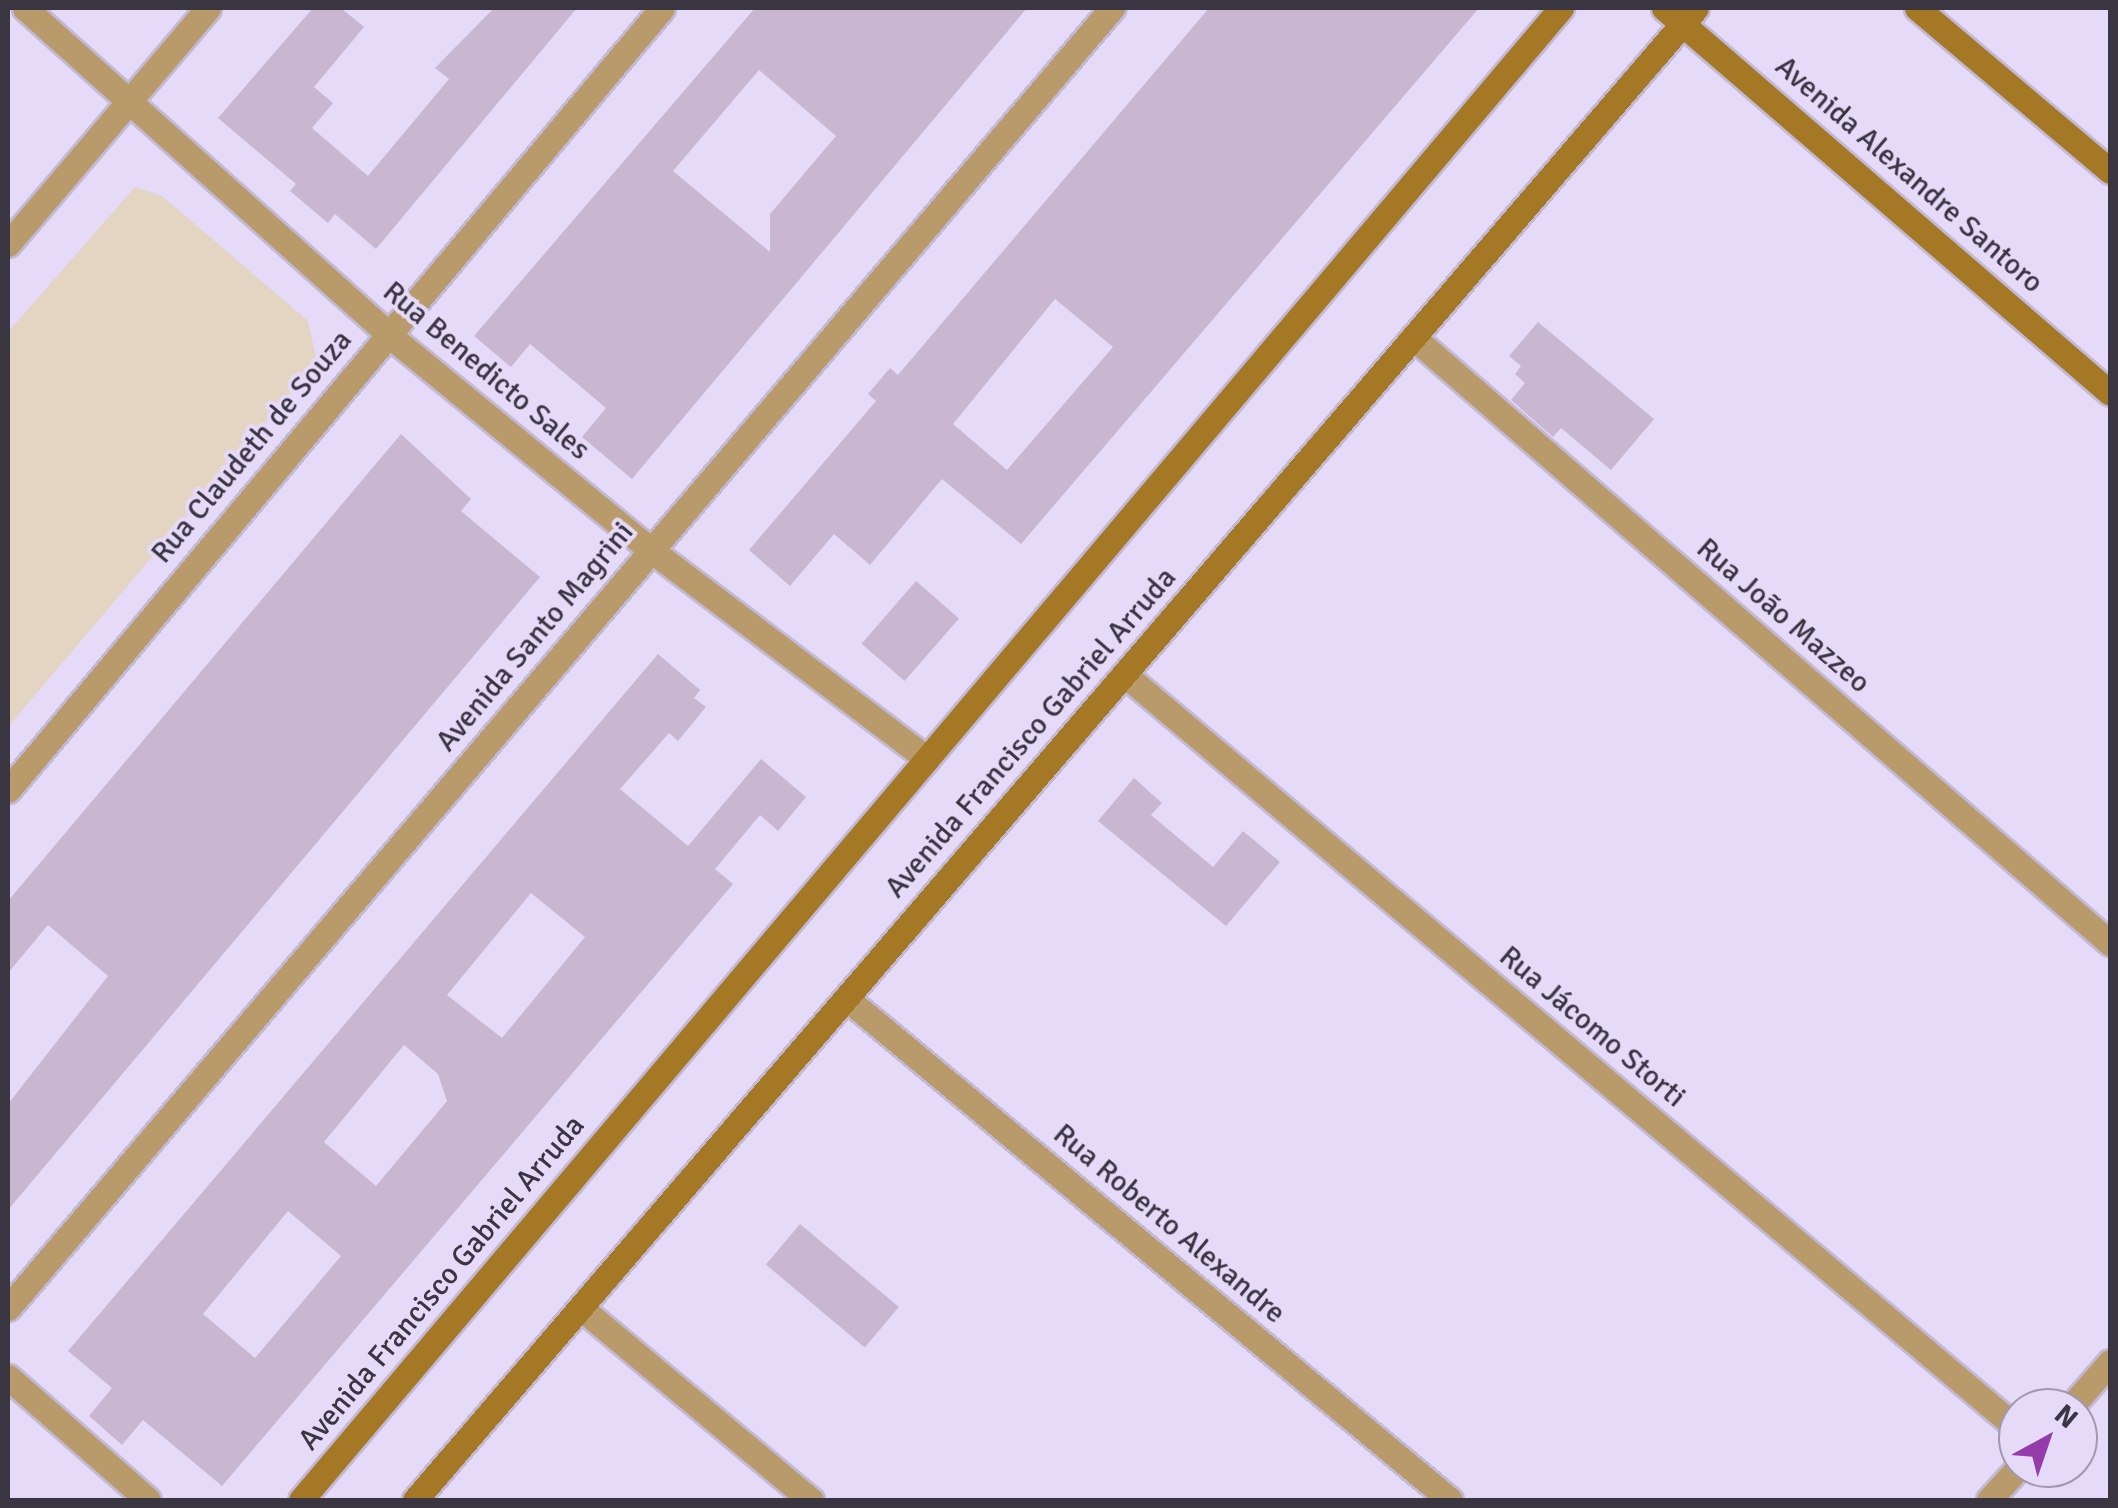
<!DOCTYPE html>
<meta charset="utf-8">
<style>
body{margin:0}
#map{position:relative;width:2118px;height:1508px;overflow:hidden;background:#e6daf9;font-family:Signika,sans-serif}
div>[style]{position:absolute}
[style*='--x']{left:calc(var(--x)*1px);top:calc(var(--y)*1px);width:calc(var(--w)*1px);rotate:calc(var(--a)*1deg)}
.education>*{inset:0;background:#e4d4c2}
.building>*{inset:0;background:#c9b7d2;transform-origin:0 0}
.roads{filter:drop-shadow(2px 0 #c3b9d4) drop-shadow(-2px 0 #c3b9d4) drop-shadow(0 2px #c3b9d4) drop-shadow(0 -2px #c3b9d4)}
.street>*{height:25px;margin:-12.5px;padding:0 12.5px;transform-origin:12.5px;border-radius:12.5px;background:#b99b6b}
.secondary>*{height:25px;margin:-12.5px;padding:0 12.5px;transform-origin:12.5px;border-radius:12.5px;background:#a47825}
span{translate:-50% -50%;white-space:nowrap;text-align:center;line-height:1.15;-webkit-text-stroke:8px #e6daf9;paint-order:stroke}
.street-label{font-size:30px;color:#393541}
.frame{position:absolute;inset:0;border:10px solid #393541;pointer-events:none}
.north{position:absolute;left:1998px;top:1388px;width:100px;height:100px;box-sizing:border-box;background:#e6daf9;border:2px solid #a198af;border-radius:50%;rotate:40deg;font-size:28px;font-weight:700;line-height:40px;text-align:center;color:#393541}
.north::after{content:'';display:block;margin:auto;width:35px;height:45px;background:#943daa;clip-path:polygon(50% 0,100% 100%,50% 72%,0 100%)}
</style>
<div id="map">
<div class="education">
<div style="clip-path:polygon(135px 187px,162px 196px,308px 321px,317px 362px,8px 727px,8px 332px)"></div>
</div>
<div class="building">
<div style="clip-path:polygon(313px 8px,341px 8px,364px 27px,314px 87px,333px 103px,312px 128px,368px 176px,449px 79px,435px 68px,494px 8px,577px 8px,376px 249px,335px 214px,328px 223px,290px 191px,296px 184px,218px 118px)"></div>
<div style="clip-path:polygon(evenodd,755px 8px,1027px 8px,632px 479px,582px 437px,606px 408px,530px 344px,511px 367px,474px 336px,755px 8px,759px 70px,836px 136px,770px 214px,770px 252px,673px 171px,759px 70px)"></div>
<div style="clip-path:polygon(evenodd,1209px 8px,1479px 8px,1021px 544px,942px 479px,870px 565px,834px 534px,790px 586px,749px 550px,876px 401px,868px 394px,890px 368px,898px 375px,1209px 8px,1055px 299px,1113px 347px,1007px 470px,953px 424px,1055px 299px)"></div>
<div style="clip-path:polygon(1538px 322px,1654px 419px,1611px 470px,1561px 428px,1553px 437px,1511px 400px,1525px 383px,1515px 374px,1521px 366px,1509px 356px)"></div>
<div style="clip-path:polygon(401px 434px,471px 499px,461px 511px,540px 577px,8px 1210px,8px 1104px,108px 976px,48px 925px,8px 973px,8px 901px)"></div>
<div style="left:916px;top:581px;width:57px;height:83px;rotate:41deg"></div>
<div style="clip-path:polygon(evenodd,658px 654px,700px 690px,694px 698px,706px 707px,678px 741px,669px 733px,620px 789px,688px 846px,761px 759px,806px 797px,778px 831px,760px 815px,715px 869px,733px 884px,222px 1486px,143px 1420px,122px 1445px,89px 1416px,112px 1388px,68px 1351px,658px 654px,531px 893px,585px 937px,502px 1038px,447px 995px,531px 893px,658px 654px,404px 1045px,438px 1074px,447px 1101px,376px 1186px,324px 1142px,404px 1045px,658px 654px,288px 1211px,341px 1256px,255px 1358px,203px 1314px,288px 1211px)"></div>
<div style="clip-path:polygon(1134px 778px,1162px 803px,1151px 815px,1213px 867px,1243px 831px,1280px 862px,1226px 926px,1098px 821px)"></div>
<div style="left:800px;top:1224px;width:129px;height:53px;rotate:40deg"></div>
</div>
<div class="roads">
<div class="street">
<div style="--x:25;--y:8;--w:489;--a:41.9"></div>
<div style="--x:389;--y:335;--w:339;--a:39.4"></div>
<div style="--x:651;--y:550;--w:346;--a:37.1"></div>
<div style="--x:8;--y:244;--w:309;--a:-49.7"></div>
<div style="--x:1413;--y:337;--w:924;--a:41.01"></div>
<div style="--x:1124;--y:674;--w:1170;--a:40.18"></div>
<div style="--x:8;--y:790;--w:1019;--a:-50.09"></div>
<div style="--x:846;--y:998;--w:785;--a:39.73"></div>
<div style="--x:8;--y:1308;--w:1706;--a:-49.66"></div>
<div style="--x:581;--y:1308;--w:300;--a:39.9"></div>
<div style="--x:8;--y:1377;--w:186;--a:41.3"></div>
<div style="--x:2070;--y:1408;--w:61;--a:-49"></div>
<div style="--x:1989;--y:1500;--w:43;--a:-47.8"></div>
</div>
<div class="secondary">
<div style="--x:1664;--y:8;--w:589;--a:40.8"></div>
<div style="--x:1917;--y:8;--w:253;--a:40.2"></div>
<div style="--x:301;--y:1500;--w:1953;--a:-49.82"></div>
<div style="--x:415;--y:1500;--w:1966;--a:-49.35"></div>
</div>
</div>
<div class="street-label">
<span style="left:1909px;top:175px;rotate:41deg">Avenida Alexandre Santoro</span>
<span style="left:486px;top:371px;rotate:40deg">Rua Benedicto Sales</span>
<span style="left:252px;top:447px;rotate:-50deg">Rua Claudeth de Souza</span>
<span style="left:1783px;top:616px;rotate:41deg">Rua João Mazzeo</span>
<span style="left:535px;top:637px;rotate:-50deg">Avenida Santo Magrini</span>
<span style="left:1031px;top:733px;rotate:-49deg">Avenida Francisco Gabriel Arruda</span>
<span style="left:1592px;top:1027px;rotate:40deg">Rua Jácomo Storti</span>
<span style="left:1169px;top:1224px;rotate:40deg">Rua Roberto Alexandre</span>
<span style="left:442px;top:1283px;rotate:-50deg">Avenida Francisco Gabriel Arruda</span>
</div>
<div class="frame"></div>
<div class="north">N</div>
</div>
